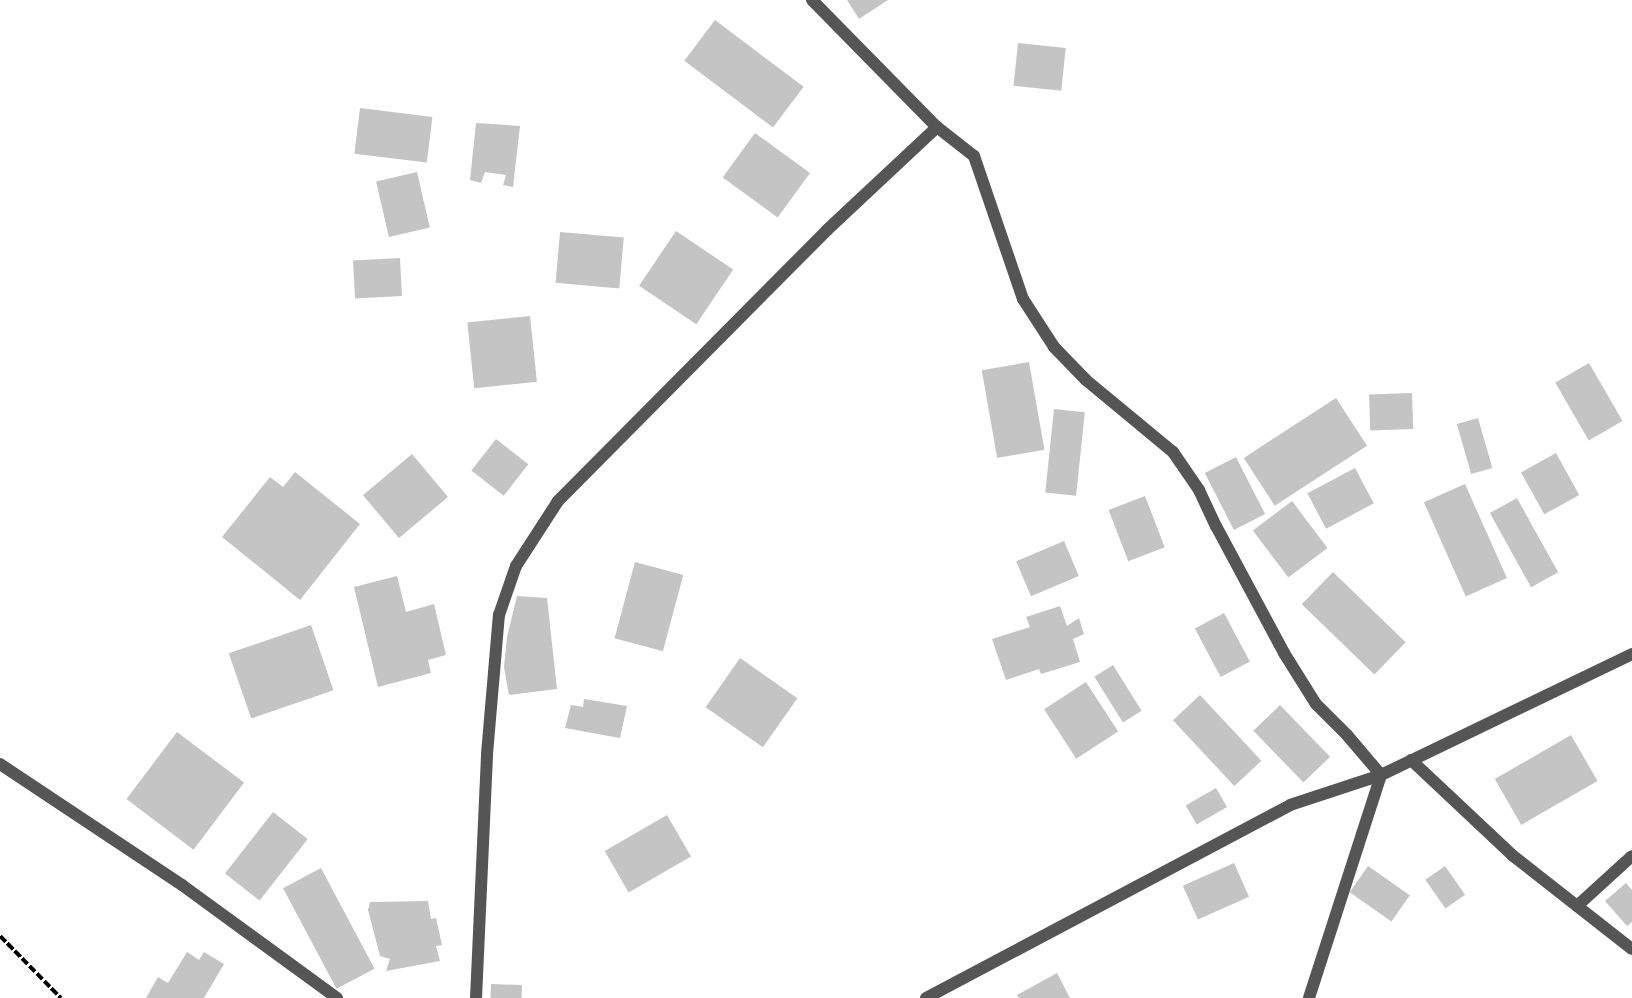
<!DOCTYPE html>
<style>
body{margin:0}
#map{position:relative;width:1632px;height:998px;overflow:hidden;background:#fff;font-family:"PT Sans",sans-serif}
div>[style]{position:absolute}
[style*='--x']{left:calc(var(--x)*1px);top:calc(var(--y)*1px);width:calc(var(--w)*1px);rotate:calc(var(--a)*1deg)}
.building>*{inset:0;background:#c4c4c4;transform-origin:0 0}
.minor>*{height:12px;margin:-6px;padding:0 6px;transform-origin:6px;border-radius:6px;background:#555}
.rail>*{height:4px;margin-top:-2px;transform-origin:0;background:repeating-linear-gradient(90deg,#000 0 8px,transparent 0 10.5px)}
span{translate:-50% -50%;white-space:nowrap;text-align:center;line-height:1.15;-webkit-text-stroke:4px #fff;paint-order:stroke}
</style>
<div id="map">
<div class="building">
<div style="clip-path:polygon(847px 0,888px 0,859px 19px)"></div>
<div style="left:715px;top:20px;width:111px;height:51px;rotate:37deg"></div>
<div style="left:1018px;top:43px;width:48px;height:43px;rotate:6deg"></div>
<div style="left:360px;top:108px;width:73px;height:46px;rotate:7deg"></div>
<div style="clip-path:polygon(476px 123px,520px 126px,513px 187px,503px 185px,506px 175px,485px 172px,481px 183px,470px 180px)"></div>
<div style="left:755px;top:133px;width:68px;height:55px;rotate:36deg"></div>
<div style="left:417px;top:172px;width:57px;height:42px;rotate:77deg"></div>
<div style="left:676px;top:231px;width:69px;height:66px;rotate:34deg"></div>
<div style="left:560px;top:232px;width:64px;height:51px;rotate:5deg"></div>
<div style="left:400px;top:258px;width:38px;height:47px;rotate:87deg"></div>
<div style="left:530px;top:316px;width:66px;height:63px;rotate:84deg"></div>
<div style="left:1029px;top:362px;width:89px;height:48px;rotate:80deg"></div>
<div style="left:1589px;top:363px;width:67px;height:39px;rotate:60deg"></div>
<div style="left:1412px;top:393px;width:36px;height:43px;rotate:88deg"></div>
<div style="left:1336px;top:398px;width:57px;height:110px;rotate:57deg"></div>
<div style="left:1054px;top:409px;width:31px;height:84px;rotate:6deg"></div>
<div style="left:1478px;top:418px;width:52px;height:22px;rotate:74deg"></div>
<div style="left:496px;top:439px;width:41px;height:40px;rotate:38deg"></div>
<div style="left:1556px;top:453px;width:48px;height:40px;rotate:61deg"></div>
<div style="left:412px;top:454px;width:56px;height:64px;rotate:50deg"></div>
<div style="left:1236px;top:457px;width:64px;height:35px;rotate:63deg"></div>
<div style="left:1355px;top:468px;width:40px;height:54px;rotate:62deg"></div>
<div style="clip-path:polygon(295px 472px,360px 524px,300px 600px,222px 537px,270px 477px,283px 487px)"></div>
<div style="left:1465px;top:484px;width:103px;height:45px;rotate:66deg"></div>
<div style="left:1145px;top:496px;width:55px;height:39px;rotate:69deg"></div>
<div style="left:1517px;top:498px;width:85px;height:31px;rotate:61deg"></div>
<div style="left:1292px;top:501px;width:59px;height:49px;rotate:53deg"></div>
<div style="left:1064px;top:541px;width:38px;height:52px;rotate:67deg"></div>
<div style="left:635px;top:562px;width:50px;height:79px;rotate:15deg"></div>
<div style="left:1333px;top:572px;width:101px;height:45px;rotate:44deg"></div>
<div style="clip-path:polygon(397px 576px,406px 612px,434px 604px,446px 655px,428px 660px,431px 673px,378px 687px,354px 587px)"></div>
<div style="clip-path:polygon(517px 596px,547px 598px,557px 689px,509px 695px,504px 667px,507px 637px)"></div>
<div style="clip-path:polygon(1060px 606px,1067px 626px,1079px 618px,1084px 634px,1073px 639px,1080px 662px,1041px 674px,1039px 669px,1006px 680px,992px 639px,1030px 627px,1026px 617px)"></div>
<div style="left:1224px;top:613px;width:55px;height:33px;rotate:62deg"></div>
<div style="left:311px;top:625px;width:69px;height:87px;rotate:71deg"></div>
<div style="left:740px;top:658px;width:70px;height:60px;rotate:35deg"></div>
<div style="left:1113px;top:665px;width:54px;height:22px;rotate:58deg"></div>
<div style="left:1086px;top:682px;width:59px;height:50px;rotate:57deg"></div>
<div style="left:1200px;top:695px;width:90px;height:37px;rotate:47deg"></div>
<div style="clip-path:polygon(584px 699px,627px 706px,620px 738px,565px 728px,571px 705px,583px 707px)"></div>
<div style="left:1280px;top:705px;width:72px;height:37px;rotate:46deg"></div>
<div style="left:177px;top:732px;width:84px;height:84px;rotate:37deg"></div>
<div style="left:1571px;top:735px;width:53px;height:88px;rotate:60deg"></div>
<div style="left:1216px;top:788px;width:22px;height:35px;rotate:60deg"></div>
<div style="left:273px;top:812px;width:44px;height:78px;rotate:38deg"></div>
<div style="left:667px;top:815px;width:48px;height:72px;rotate:60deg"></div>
<div style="left:1234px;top:863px;width:37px;height:56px;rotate:66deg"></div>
<div style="left:1368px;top:866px;width:51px;height:32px;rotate:35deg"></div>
<div style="left:1445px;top:866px;width:35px;height:24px;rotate:55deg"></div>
<div style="left:321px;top:868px;width:114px;height:43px;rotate:62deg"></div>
<div style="clip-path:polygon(1626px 883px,1632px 890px,1632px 922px,1627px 926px,1605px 901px)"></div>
<div style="clip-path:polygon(428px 901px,431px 919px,436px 918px,442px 945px,436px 946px,440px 961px,386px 971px,390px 959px,380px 956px,368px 910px,370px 902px)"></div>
<div style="clip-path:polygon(187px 952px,199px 960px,204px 952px,224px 964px,204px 998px,146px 998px,158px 977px,168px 983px)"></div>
<div style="clip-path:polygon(1057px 973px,1070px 998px,1019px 998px,1017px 995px)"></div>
<div style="left:491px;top:984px;width:31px;height:14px;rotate:2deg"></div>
</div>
<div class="minor">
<div style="--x:812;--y:0;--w:178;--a:45.5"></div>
<div style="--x:937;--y:127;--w:47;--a:38.1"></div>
<div style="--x:974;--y:156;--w:151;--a:71.1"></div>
<div style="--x:1023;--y:299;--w:57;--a:57.1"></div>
<div style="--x:1054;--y:347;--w:46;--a:45.9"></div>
<div style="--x:1086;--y:380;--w:113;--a:39.6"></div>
<div style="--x:1173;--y:452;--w:46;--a:55.6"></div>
<div style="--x:1199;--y:490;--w:40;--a:65"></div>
<div style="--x:1216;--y:526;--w:144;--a:61.8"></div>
<div style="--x:1284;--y:653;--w:60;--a:57.9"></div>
<div style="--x:1316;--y:704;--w:44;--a:45"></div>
<div style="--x:1347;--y:735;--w:52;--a:49.6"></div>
<div style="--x:1381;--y:775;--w:234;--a:107.9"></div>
<div style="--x:1411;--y:760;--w:139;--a:43.2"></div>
<div style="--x:1512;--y:855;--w:152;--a:38.1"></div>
<div style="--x:0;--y:764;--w:219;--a:33.6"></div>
<div style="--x:182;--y:885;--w:192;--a:36.1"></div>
<div style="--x:1577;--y:906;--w:74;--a:-42.3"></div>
<div style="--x:476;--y:998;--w:244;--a:-87.4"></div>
<div style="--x:487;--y:754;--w:140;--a:-85.1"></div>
<div style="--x:499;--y:615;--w:52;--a:-70.9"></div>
<div style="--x:516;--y:566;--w:77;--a:-57.1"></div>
<div style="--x:558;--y:501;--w:382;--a:-45.2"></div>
<div style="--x:827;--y:230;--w:151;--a:-43.1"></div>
<div style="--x:926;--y:998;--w:412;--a:-27.9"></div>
<div style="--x:1290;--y:805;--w:96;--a:-18.2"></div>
<div style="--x:1381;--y:775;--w:279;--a:-25.7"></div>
</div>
<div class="rail">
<div style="--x:0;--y:936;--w:87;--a:45.5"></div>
</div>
</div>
